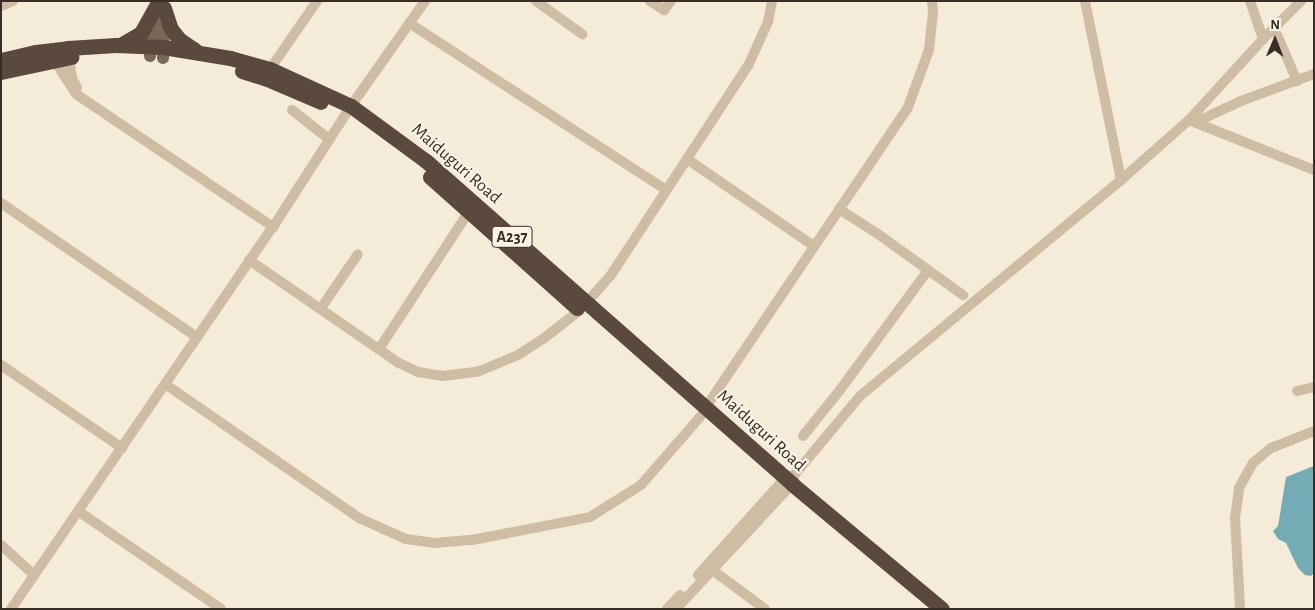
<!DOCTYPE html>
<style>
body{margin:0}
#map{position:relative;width:1315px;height:610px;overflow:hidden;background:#f4ebd9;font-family:"Alegreya Sans",sans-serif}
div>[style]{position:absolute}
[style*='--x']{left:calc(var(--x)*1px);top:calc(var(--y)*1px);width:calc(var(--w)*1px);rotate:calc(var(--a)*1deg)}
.water>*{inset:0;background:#75abb4}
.minor>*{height:10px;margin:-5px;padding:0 5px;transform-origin:5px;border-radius:5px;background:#cebca4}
.major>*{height:12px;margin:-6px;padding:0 6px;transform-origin:6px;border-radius:6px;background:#7c6756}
.highway>*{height:15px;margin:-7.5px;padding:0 7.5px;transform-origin:7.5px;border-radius:7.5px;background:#5a493c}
span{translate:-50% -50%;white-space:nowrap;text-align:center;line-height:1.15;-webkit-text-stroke:4.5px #fbf4e6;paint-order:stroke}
.shield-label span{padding:1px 4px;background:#fbf4e6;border:1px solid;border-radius:4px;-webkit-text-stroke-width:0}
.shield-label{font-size:16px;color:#382e26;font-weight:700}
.street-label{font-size:18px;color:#382e26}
.frame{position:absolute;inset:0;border:2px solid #382e26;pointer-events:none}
.north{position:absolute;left:1250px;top:15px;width:50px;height:50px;-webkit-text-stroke:4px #fbf4e6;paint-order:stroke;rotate:1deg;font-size:14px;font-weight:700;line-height:20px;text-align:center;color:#382e26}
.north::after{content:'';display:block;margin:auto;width:18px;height:22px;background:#382e26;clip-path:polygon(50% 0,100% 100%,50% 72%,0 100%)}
</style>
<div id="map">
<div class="water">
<div style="clip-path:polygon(1314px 466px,1314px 573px,1311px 576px,1305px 575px,1298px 568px,1286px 543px,1278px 539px,1273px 531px,1278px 526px,1286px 477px)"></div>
</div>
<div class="minor">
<div style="--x:536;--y:1;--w:57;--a:35.7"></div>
<div style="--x:650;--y:1;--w:17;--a:33"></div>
<div style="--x:664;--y:10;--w:11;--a:-52"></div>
<div style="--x:1085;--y:1;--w:183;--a:78.6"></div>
<div style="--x:1250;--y:1;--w:40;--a:71.1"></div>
<div style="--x:1;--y:6;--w:13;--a:-23"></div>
<div style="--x:409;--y:23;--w:306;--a:33"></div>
<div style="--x:1274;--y:28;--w:58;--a:66.5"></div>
<div style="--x:69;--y:57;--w:21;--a:82"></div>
<div style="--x:72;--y:78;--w:11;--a:63"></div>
<div style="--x:54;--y:60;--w:40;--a:57.1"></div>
<div style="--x:76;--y:94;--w:238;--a:34"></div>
<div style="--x:270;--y:69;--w:83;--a:-55.3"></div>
<div style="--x:292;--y:110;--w:48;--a:38.3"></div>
<div style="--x:1189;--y:120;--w:135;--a:21.8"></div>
<div style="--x:1196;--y:122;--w:50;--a:-25"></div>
<div style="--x:1241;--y:101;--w:78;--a:-20.3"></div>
<div style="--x:687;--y:159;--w:154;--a:34.4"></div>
<div style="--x:1;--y:203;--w:237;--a:34.4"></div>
<div style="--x:839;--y:209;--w:46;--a:32.7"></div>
<div style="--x:878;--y:234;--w:105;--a:35.7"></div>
<div style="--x:249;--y:260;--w:182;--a:34.5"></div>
<div style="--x:399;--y:363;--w:21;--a:25"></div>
<div style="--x:418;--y:372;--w:24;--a:9"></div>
<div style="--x:442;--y:376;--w:35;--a:-7"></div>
<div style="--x:477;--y:372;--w:44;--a:-22.5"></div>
<div style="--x:518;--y:355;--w:30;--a:-33"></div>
<div style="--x:543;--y:339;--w:46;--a:-37.9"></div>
<div style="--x:579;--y:311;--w:48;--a:-48.4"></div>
<div style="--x:611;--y:275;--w:250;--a:-56.8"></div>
<div style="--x:748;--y:66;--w:48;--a:-65.6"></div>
<div style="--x:768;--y:22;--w:21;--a:-79"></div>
<div style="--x:321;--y:308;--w:65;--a:-55.6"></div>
<div style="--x:379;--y:349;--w:163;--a:-56.8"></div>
<div style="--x:1;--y:365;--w:147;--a:34.4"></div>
<div style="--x:165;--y:384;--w:236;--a:34.6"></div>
<div style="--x:359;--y:518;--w:51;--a:24.1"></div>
<div style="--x:406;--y:539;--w:28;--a:8"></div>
<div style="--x:434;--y:543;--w:38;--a:-5"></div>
<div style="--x:472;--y:540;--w:120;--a:-11"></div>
<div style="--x:590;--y:517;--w:60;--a:-32.1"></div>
<div style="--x:641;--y:485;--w:91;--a:-49"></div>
<div style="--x:1297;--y:391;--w:17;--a:-13"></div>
<div style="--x:706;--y:407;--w:362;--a:-56"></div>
<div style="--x:908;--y:107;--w:61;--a:-69.8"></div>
<div style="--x:929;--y:50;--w:38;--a:-84"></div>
<div style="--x:933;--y:12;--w:11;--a:-95"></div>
<div style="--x:803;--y:436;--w:59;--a:-51.2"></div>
<div style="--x:840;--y:390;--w:149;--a:-53.7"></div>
<div style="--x:78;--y:511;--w:173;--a:34.4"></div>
<div style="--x:1;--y:545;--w:45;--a:42.3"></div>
<div style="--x:707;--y:566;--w:72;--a:36.6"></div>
<div style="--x:698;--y:575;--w:130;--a:-48.1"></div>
<div style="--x:785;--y:478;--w:5;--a:-22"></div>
<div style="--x:11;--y:609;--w:463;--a:-55.6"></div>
<div style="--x:273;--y:227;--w:144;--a:-57.2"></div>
<div style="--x:351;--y:106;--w:128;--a:-54.8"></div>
<div style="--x:667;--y:609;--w:19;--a:-47"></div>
<div style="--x:676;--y:609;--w:171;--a:-47.1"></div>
<div style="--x:792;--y:484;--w:10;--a:-73"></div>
<div style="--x:795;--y:474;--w:102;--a:-50.2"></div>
<div style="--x:860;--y:396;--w:339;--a:-39.6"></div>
<div style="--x:1121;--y:180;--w:91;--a:-41.4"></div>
<div style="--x:1189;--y:120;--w:110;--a:-47.6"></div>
<div style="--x:1263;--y:39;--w:54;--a:-45"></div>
<div style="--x:1240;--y:609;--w:91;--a:-93.1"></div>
<div style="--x:1235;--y:518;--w:30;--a:-82"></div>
<div style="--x:1239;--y:488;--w:29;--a:-61"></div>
<div style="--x:1253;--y:463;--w:23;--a:-40"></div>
<div style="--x:1271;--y:448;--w:46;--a:-21.6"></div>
</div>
<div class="major">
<div style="--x:150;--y:56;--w:47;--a:-83.9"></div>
<div style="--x:163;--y:58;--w:44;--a:-88.7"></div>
</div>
<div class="highway">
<div style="--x:164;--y:8;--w:22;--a:72"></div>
<div style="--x:171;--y:29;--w:14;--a:51"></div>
<div style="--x:180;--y:40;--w:18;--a:34"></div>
<div style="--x:122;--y:44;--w:22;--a:-30"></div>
<div style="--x:141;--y:33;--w:31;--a:-61"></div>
<div style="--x:1;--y:60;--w:36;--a:-13"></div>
<div style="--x:36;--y:52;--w:32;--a:-7"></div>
<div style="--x:68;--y:48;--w:48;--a:-3.6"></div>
<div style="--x:116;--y:45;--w:47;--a:2.4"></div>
<div style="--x:163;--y:47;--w:68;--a:9.3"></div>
<div style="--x:230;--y:58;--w:41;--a:15.4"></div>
<div style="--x:270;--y:69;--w:89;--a:24.6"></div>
<div style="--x:351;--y:106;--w:93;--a:36.3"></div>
<div style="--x:426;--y:161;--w:488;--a:41.4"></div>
<div style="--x:792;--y:484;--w:195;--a:39.8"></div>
<div style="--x:242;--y:71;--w:32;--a:18"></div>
<div style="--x:272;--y:81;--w:53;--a:23.2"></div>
<div style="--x:1;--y:72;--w:72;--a:-12.1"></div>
<div style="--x:430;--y:177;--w:197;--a:41.7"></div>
</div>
<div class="shield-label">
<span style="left:512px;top:237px">A237</span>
</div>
<div class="street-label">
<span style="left:456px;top:164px;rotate:41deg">Maiduguri Road</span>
<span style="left:761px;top:431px;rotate:42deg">Maiduguri Road</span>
</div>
<div class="frame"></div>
<div class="north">N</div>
</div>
